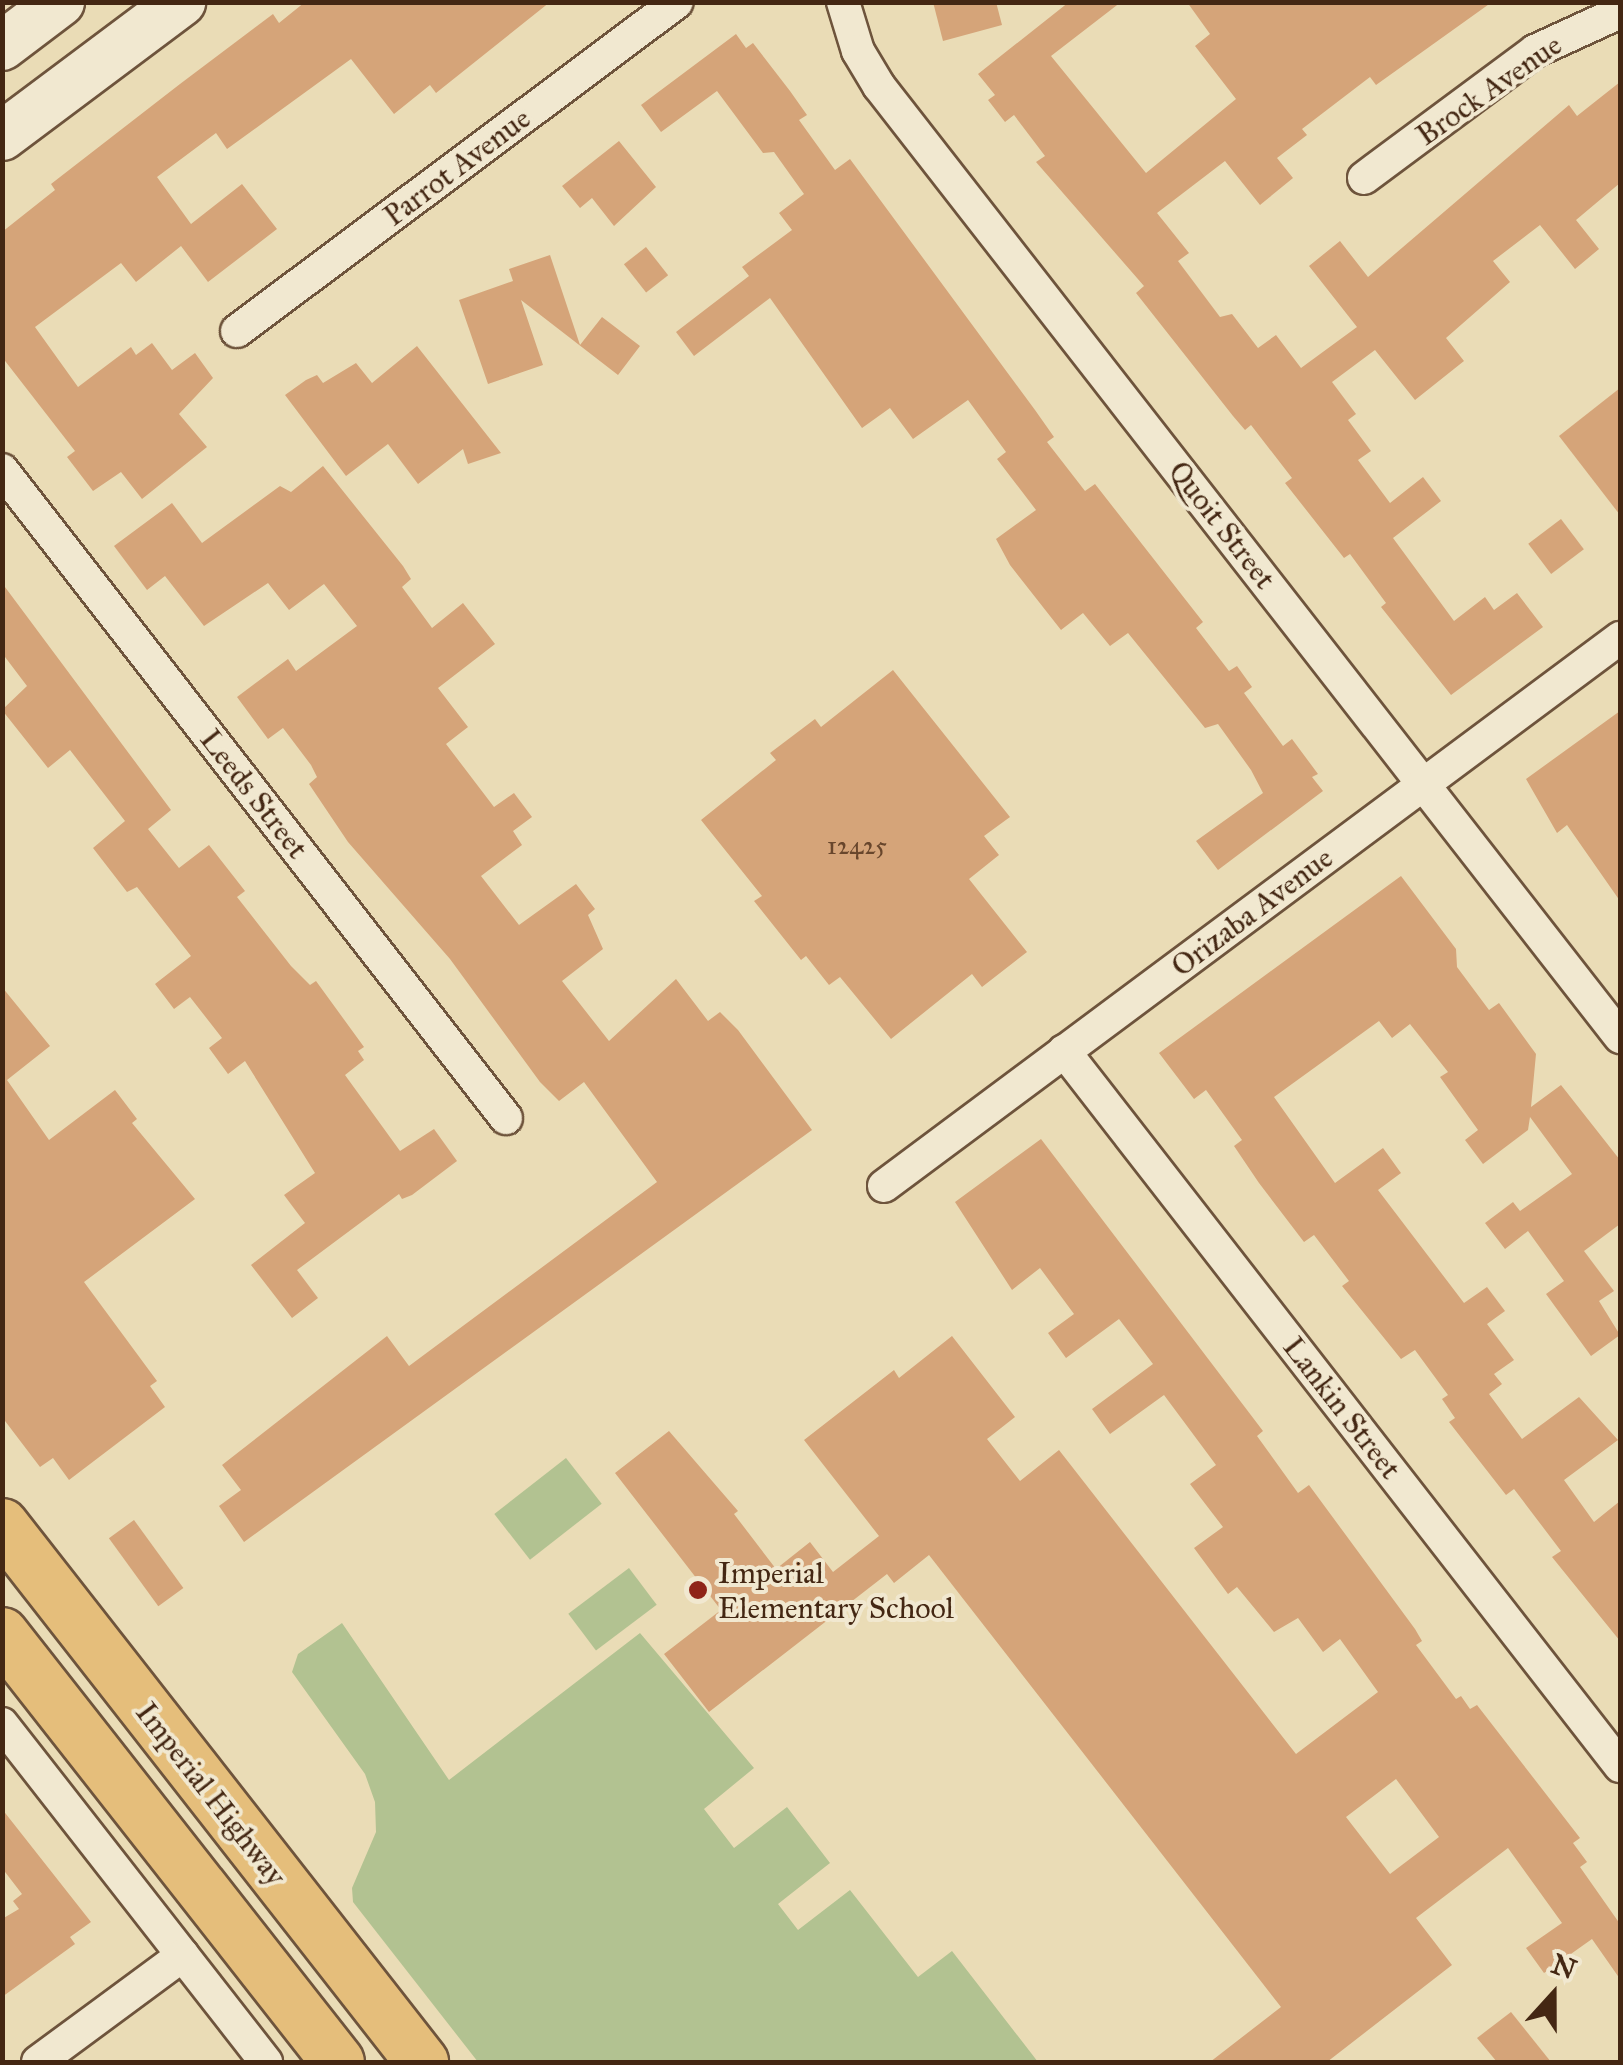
<!DOCTYPE html>
<style>
body{margin:0}
#map{position:relative;width:1623px;height:2065px;overflow:hidden;background:#eadcb6;font-family:"IM FELL Great Primer",serif}
div>[style]{position:absolute}
[style*='--x']{left:calc(var(--x)*1px);top:calc(var(--y)*1px);width:calc(var(--w)*1px);rotate:calc(var(--a)*1deg)}
.green>*{inset:0;background:#b2c291;transform-origin:0 0}
.building>*{inset:0;background:#d5a479;transform-origin:0 0}
.roads{filter:drop-shadow(2px 0 #6e543c) drop-shadow(-2px 0 #6e543c) drop-shadow(0 2px #6e543c) drop-shadow(0 -2px #6e543c)}
.street>*{height:32px;margin:-16px;padding:0 16px;transform-origin:16px;border-radius:16px;background:#f1e8d0}
.secondary>*{height:48px;margin:-24px;padding:0 24px;transform-origin:24px;border-radius:24px;background:#f1e8d0}
.primary>*{height:52px;margin:-26px;padding:0 26px;transform-origin:26px;border-radius:26px;background:#e5be7b}
.dots>*{width:28px;height:28px;translate:-50% -50%;box-sizing:border-box;border:5px solid #f1e8d0;border-radius:50%}
span{translate:-50% -50%;white-space:nowrap;text-align:center;line-height:1.15;-webkit-text-stroke:8px #f1e8d0;paint-order:stroke}
.number-label{font-size:25px;color:#68462c}
.number-label span{-webkit-text-stroke-width:0}
.street-label{font-size:30px;color:#442713}
.poi-label{font-size:30px;color:#442713}
.left{translate:0 -50%;text-align:left}
.frame{position:absolute;inset:0;border:5px solid #442713;pointer-events:none}
.north{position:absolute;left:1503px;top:1945px;width:100px;height:100px;-webkit-text-stroke:8px #f1e8d0;paint-order:stroke;rotate:21deg;font-size:28px;font-weight:700;line-height:40px;text-align:center;color:#442713}
.north::after{content:'';display:block;margin:auto;width:35px;height:45px;background:#442713;clip-path:polygon(50% 0,100% 100%,50% 72%,0 100%)}
</style>
<div id="map">
<div class="green">
<div style="left:566px;top:1458px;width:58px;height:91px;rotate:52deg"></div>
<div style="left:629px;top:1568px;width:46px;height:76px;rotate:53deg"></div>
<div style="clip-path:polygon(342px 1623px,449px 1780px,640px 1633px,754px 1768px,704px 1809px,734px 1848px,787px 1807px,830px 1863px,778px 1904px,798px 1930px,850px 1890px,918px 1977px,952px 1951px,1038px 2062px,478px 2062px,353px 1902px,352px 1888px,376px 1832px,375px 1802px,365px 1774px,292px 1672px,298px 1654px)"></div>
</div>
<div class="building">
<div style="clip-path:polygon(305px 2px,550px 2px,436px 93px,430px 85px,394px 114px,351px 59px,227px 149px,216px 133px,157px 177px,191px 224px,242px 184px,277px 229px,208px 282px,181px 246px,136px 282px,121px 263px,35px 327px,78px 387px,131px 347px,136px 355px,152px 343px,172px 370px,195px 353px,213px 378px,179px 414px,207px 447px,142px 499px,121px 472px,93px 491px,67px 457px,75px 451px,2px 357px,2px 232px,55px 190px,51px 184px,180px 84px,273px 14px,279px 23px)"></div>
<div style="clip-path:polygon(933px 2px,996px 2px,1002px 25px,943px 41px)"></div>
<div style="clip-path:polygon(1069px 2px,1121px 2px,1051px 56px,1146px 173px,1236px 99px,1195px 46px,1210px 34px,1187px 2px,1492px 2px,1376px 85px,1370px 77px,1302px 129px,1307px 135px,1277px 158px,1293px 178px,1260px 205px,1225px 161px,1157px 213px,1189px 253px,1178px 261px,1220px 317px,1232px 314px,1258px 348px,1276px 335px,1301px 368px,1357px 327px,1309px 266px,1340px 241px,1368px 277px,1569px 105px,1577px 116px,1620px 82px,1620px 183px,1576px 220px,1599px 249px,1575px 269px,1540px 225px,1493px 261px,1510px 282px,1446px 338px,1464px 361px,1415px 400px,1375px 350px,1332px 382px,1356px 414px,1348px 420px,1371px 451px,1358px 460px,1390px 503px,1423px 477px,1441px 501px,1393px 538px,1454px 621px,1485px 597px,1494px 610px,1517px 593px,1543px 627px,1451px 695px,1381px 607px,1386px 603px,1350px 554px,1344px 558px,1285px 483px,1292px 478px,1251px 425px,1245px 430px,1233px 416px,1136px 293px,1144px 286px,1036px 162px,1045px 156px,1014px 115px,1005px 122px,988px 100px,995px 95px,978px 74px)"></div>
<div style="clip-path:polygon(736px 34px,746px 48px,753px 43px,790px 91px,807px 115px,799px 120px,835px 170px,850px 159px,1035px 410px,1054px 437px,1047px 442px,1085px 491px,1095px 484px,1203px 622px,1196px 628px,1229px 671px,1237px 666px,1252px 687px,1244px 693px,1283px 746px,1292px 739px,1318px 774px,1312px 777px,1323px 791px,1218px 870px,1196px 841px,1263px 793px,1251px 770px,1218px 724px,1205px 728px,1128px 633px,1110px 646px,1083px 613px,1061px 630px,1010px 565px,996px 539px,1036px 510px,997px 459px,1006px 452px,968px 400px,913px 439px,890px 408px,862px 428px,770px 298px,694px 356px,676px 332px,749px 276px,742px 267px,792px 230px,779px 213px,804px 194px,774px 152px,763px 153px,717px 91px,661px 132px,641px 105px)"></div>
<div style="clip-path:polygon(619px 141px,656px 187px,614px 226px,592px 198px,580px 208px,562px 186px)"></div>
<div style="left:646px;top:247px;width:36px;height:28px;rotate:52deg"></div>
<div style="clip-path:polygon(550px 255px,580px 345px,602px 317px,640px 346px,618px 375px,521px 300px,543px 365px,488px 384px,459px 300px,513px 281px,509px 269px)"></div>
<div style="clip-path:polygon(417px 346px,501px 453px,468px 464px,463px 449px,418px 484px,388px 444px,346px 476px,285px 395px,306px 380px,317px 375px,323px 383px,356px 363px,372px 383px)"></div>
<div style="clip-path:polygon(1620px 388px,1620px 515px,1559px 436px)"></div>
<div style="clip-path:polygon(323px 466px,403px 566px,411px 579px,402px 587px,432px 628px,463px 603px,495px 644px,438px 688px,468px 727px,446px 744px,494px 807px,514px 793px,532px 817px,513px 831px,522px 845px,481px 876px,519px 925px,576px 884px,595px 909px,588px 915px,603px 949px,562px 981px,609px 1041px,676px 979px,708px 1021px,720px 1012px,738px 1030px,812px 1130px,244px 1542px,219px 1506px,241px 1490px,222px 1465px,387px 1336px,409px 1366px,657px 1182px,584px 1082px,559px 1101px,540px 1082px,450px 959px,348px 842px,309px 784px,317px 777px,311px 765px,283px 728px,268px 739px,237px 697px,288px 659px,296px 671px,357px 626px,324px 584px,289px 610px,268px 583px,204px 626px,165px 576px,147px 590px,114px 546px,172px 503px,202px 543px,280px 486px,291px 492px)"></div>
<div style="left:1561px;top:519px;width:38px;height:41px;rotate:53deg"></div>
<div style="clip-path:polygon(2px 583px,171px 810px,148px 829px,179px 868px,209px 845px,245px 891px,237px 897px,291px 966px,310px 985px,316px 981px,364px 1047px,358px 1051px,364px 1060px,345px 1075px,400px 1151px,434px 1129px,457px 1161px,412px 1195px,402px 1199px,399px 1194px,297px 1270px,318px 1298px,292px 1318px,251px 1265px,305px 1223px,284px 1195px,315px 1173px,245px 1061px,228px 1074px,209px 1048px,222px 1038px,190px 997px,174px 1009px,155px 984px,191px 956px,137px 887px,127px 892px,93px 848px,125px 821px,70px 750px,48px 768px,2px 710px,27px 686px,2px 653px)"></div>
<div style="clip-path:polygon(893px 670px,1010px 817px,984px 836px,999px 855px,969px 879px,1027px 952px,982px 987px,972px 974px,891px 1039px,840px 977px,829px 985px,806px 956px,801px 960px,754px 901px,762px 896px,701px 820px,776px 760px,770px 753px,815px 719px,821px 727px)"></div>
<div style="clip-path:polygon(1620px 711px,1620px 901px,1567px 825px,1557px 833px,1526px 779px)"></div>
<div style="clip-path:polygon(1401px 876px,1456px 949px,1457px 967px,1489px 1010px,1499px 1003px,1536px 1054px,1531px 1107px,1561px 1085px,1620px 1160px,1620px 1224px,1584px 1251px,1614px 1291px,1599px 1301px,1620px 1335px,1591px 1356px,1546px 1294px,1564px 1281px,1528px 1231px,1505px 1249px,1485px 1223px,1513px 1202px,1520px 1211px,1572px 1174px,1530px 1117px,1528px 1130px,1483px 1164px,1465px 1140px,1478px 1130px,1440px 1077px,1448px 1072px,1410px 1024px,1392px 1038px,1379px 1021px,1274px 1097px,1335px 1183px,1383px 1148px,1401px 1173px,1378px 1190px,1464px 1303px,1487px 1287px,1505px 1311px,1487px 1324px,1514px 1360px,1494px 1374px,1502px 1384px,1489px 1394px,1522px 1439px,1579px 1397px,1618px 1440px,1564px 1480px,1594px 1522px,1620px 1501px,1620px 1641px,1552px 1557px,1561px 1551px,1514px 1489px,1506px 1495px,1449px 1422px,1455px 1418px,1442px 1399px,1448px 1395px,1415px 1350px,1401px 1359px,1342px 1286px,1349px 1281px,1314px 1235px,1304px 1242px,1259px 1183px,1234px 1146px,1242px 1140px,1206px 1090px,1194px 1099px,1159px 1053px)"></div>
<div style="clip-path:polygon(2px 987px,50px 1046px,7px 1080px,49px 1140px,115px 1090px,137px 1119px,132px 1123px,195px 1199px,84px 1282px,157px 1381px,150px 1386px,165px 1407px,69px 1480px,53px 1458px,40px 1467px,2px 1417px)"></div>
<div style="clip-path:polygon(evenodd,1041px 1139px,1263px 1431px,1257px 1436px,1298px 1493px,1309px 1485px,1415px 1629px,1422px 1641px,1416px 1645px,1456px 1699px,1461px 1696px,1470px 1709px,1477px 1705px,1580px 1838px,1573px 1843px,1587px 1862px,1580px 1867px,1620px 1924px,1620px 1979px,1592px 1939px,1544px 1973px,1526px 1948px,1562px 1923px,1508px 1848px,1416px 1918px,1452px 1965px,1327px 2062px,1210px 2062px,1281px 2007px,929px 1555px,894px 1583px,887px 1574px,709px 1712px,664px 1654px,721px 1610px,615px 1473px,669px 1431px,738px 1511px,734px 1514px,776px 1569px,810px 1542px,833px 1572px,879px 1536px,804px 1440px,894px 1370px,899px 1378px,952px 1336px,1015px 1417px,987px 1439px,1020px 1481px,1059px 1450px,1296px 1754px,1378px 1692px,1340px 1639px,1323px 1652px,1298px 1618px,1274px 1632px,1237px 1587px,1228px 1594px,1194px 1548px,1223px 1527px,1190px 1484px,1216px 1465px,1164px 1395px,1110px 1434px,1092px 1409px,1153px 1364px,1119px 1319px,1066px 1358px,1048px 1333px,1074px 1314px,1040px 1268px,1012px 1290px,955px 1202px,1041px 1139px,1396px 1779px,1439px 1837px,1390px 1874px,1346px 1817px,1396px 1779px)"></div>
<div style="left:134px;top:1520px;width:84px;height:31px;rotate:54deg"></div>
<div style="clip-path:polygon(2px 1809px,91px 1922px,70px 1937px,75px 1944px,2px 1997px,2px 1919px,19px 1909px,13px 1901px,22px 1894px,2px 1868px)"></div>
<div style="clip-path:polygon(1511px 2012px,1551px 2062px,1497px 2062px,1477px 2038px)"></div>
</div>
<div class="roads">
<div class="street">
<div style="--x:843;--y:2;--w:51;--a:73"></div>
<div style="--x:858;--y:51;--w:41;--a:59"></div>
<div style="--x:879;--y:86;--w:1206;--a:52.07"></div>
<div style="--x:1364;--y:178;--w:213;--a:-36.6"></div>
<div style="--x:1535;--y:51;--w:94;--a:-24.6"></div>
<div style="--x:237;--y:331;--w:549;--a:-36.79"></div>
<div style="--x:2;--y:470;--w:821;--a:52.13"></div>
<div style="--x:1064;--y:1051;--w:906;--a:52.13"></div>
<div style="--x:884;--y:1186;--w:918;--a:-36.67"></div>
<div style="--x:2;--y:1724;--w:429;--a:52"></div>
<div style="--x:38;--y:2062;--w:180;--a:-36.4"></div>
</div>
<div class="secondary">
<div style="--x:2;--y:46;--w:73;--a:-37.2"></div>
<div style="--x:2;--y:136;--w:224;--a:-36.8"></div>
</div>
<div class="primary">
<div style="--x:2;--y:1525;--w:682;--a:51.97"></div>
<div style="--x:2;--y:1634;--w:544;--a:51.87"></div>
</div>
</div>
<div class="dots">
<div style="left:698px;top:1590px;background:#8f2418"></div>
</div>
<div class="number-label">
<span style="left:857px;top:846px">12425</span>
</div>
<div class="street-label">
<span style="left:1489px;top:90px;rotate:-35deg">Brock Avenue</span>
<span style="left:457px;top:167px;rotate:-37deg">Parrot Avenue</span>
<span style="left:1222px;top:525px;rotate:52deg">Quoit Street</span>
<span style="left:254px;top:794px;rotate:52deg">Leeds Street</span>
<span style="left:1252px;top:912px;rotate:-37deg">Orizaba Avenue</span>
<span style="left:1342px;top:1408px;rotate:52deg">Lankin Street</span>
<span style="left:211px;top:1794px;rotate:52deg">Imperial Highway</span>
</div>
<div class="poi-label">
<span class="left" style="left:718px;top:1590px">Imperial<br>Elementary School</span>
</div>
<div class="frame"></div>
<div class="north">N</div>
</div>
